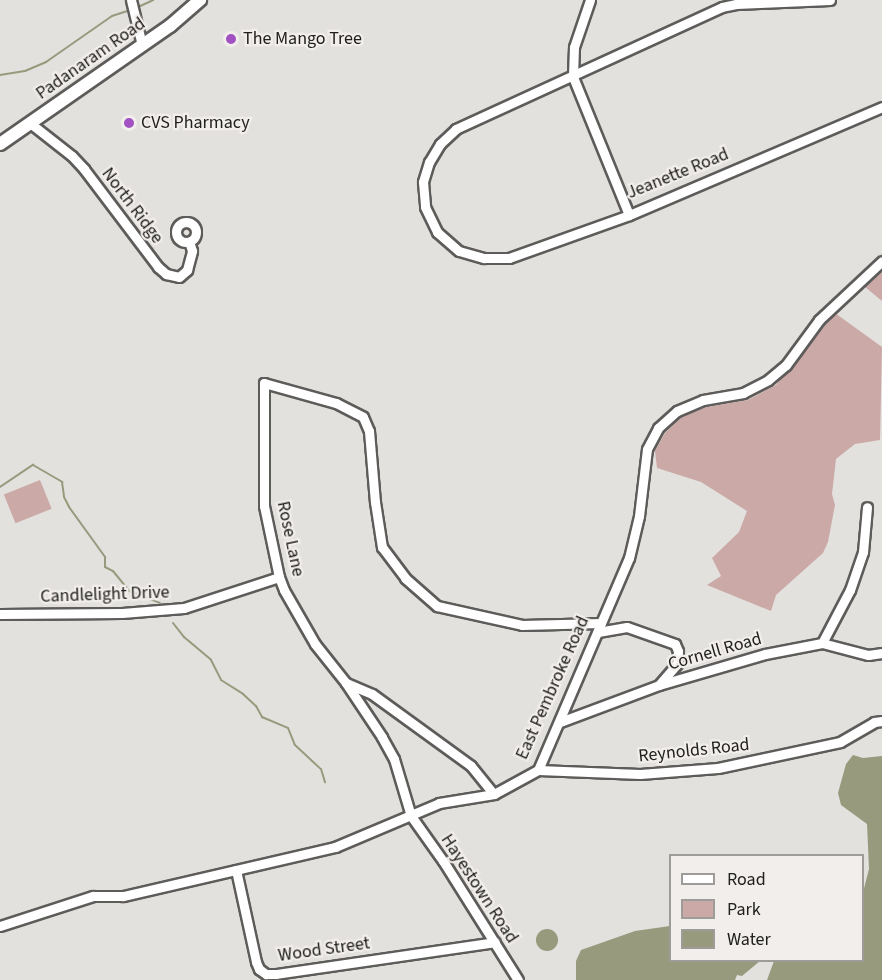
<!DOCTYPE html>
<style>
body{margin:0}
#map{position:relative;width:882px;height:980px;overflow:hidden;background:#e3e1de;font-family:"Source Sans 3",sans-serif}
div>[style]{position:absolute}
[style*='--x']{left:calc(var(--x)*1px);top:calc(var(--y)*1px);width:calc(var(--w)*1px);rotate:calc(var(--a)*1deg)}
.green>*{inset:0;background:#cba9a7;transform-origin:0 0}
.water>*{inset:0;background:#989a7d}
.round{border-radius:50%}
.stream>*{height:2px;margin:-1px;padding:0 1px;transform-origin:1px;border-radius:1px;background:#989a7d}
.roads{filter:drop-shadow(2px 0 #5e5c5a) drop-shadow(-2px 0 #5e5c5a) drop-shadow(0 2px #5e5c5a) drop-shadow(0 -2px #5e5c5a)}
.minor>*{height:9px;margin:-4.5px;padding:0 4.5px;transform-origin:4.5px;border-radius:4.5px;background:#fff}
.minor>.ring{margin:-4.5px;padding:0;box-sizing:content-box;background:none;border:9px solid #fff;border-radius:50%}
.major>*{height:12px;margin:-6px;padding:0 6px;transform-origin:6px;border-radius:6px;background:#fff}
.dots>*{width:16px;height:16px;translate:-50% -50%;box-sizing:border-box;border:3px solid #f1eeeb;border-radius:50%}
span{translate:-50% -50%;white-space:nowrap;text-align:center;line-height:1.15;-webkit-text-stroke:4.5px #f1eeeb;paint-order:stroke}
.poi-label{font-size:18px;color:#20201f}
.left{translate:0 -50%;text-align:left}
.street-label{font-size:18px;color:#20201f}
.legend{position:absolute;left:669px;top:854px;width:195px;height:108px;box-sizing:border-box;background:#f1eeeb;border:2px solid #9d9c99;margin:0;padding:8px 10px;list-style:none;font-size:18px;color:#20201f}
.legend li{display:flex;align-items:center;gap:12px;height:30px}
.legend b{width:30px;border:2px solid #9d9c99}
</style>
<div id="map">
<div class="green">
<div style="clip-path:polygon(882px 272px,882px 301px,865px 287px)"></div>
<div style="clip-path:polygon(835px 313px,882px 347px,880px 440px,855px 444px,836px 459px,832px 494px,835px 505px,828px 542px,823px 553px,776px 595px,771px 611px,707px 585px,721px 576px,712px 558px,739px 532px,747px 511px,701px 482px,657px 468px,655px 451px,665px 433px,683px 416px,707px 407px,748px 400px,776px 385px)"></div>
<div style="left:40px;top:480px;width:31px;height:39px;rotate:68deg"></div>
</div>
<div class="water">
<div style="clip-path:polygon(853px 755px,863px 758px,882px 756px,882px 980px,767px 980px,774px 961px,862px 960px,862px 896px,869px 869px,867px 824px,841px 805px,838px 793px,846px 764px)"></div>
<div style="clip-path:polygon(670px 926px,670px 960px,760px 961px,742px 976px,737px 975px,735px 980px,576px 980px,576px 961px,581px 950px,635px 931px)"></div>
<div class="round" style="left:536px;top:929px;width:22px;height:22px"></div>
</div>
<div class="stream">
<div style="--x:136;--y:8;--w:19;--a:-25"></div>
<div style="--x:0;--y:75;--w:25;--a:-9"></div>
<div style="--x:25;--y:71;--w:23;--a:-23"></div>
<div style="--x:46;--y:62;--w:80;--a:-34.9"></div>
<div style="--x:112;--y:16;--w:20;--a:-18"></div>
<div style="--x:0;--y:487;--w:40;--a:-34"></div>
<div style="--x:33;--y:465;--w:34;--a:30"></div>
<div style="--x:62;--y:482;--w:15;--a:82"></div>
<div style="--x:64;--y:497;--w:11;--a:63"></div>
<div style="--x:69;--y:507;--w:62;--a:54.2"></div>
<div style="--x:105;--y:557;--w:10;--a:90"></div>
<div style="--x:105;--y:567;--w:9;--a:27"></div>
<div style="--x:113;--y:571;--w:26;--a:51"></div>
<div style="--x:129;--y:591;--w:33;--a:21"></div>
<div style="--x:173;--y:623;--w:18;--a:52"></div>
<div style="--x:184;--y:637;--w:35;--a:40"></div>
<div style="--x:211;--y:660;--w:22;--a:63"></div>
<div style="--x:221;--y:680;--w:26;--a:32"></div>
<div style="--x:243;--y:694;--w:18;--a:43"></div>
<div style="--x:256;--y:706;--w:13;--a:61"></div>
<div style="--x:262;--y:717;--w:28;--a:23"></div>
<div style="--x:288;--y:728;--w:18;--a:68"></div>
<div style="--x:295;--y:745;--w:35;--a:43"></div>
<div style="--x:321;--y:769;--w:14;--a:73"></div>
</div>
<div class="roads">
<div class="minor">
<div style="--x:131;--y:0;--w:46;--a:76.3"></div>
<div style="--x:590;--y:0;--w:50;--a:108.8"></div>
<div style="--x:574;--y:47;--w:30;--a:92"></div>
<div style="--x:573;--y:77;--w:149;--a:67.9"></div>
<div style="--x:830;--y:0;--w:94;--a:177.6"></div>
<div style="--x:736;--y:4;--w:14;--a:168"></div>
<div style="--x:722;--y:7;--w:293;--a:155.4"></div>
<div style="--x:456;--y:129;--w:22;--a:137"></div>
<div style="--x:440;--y:144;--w:21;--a:121"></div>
<div style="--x:429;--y:162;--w:21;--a:107"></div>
<div style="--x:423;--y:182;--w:25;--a:85"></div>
<div style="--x:425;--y:207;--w:28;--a:64"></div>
<div style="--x:437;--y:232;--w:29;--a:41"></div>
<div style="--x:459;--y:251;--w:26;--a:16"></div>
<div style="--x:484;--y:258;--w:25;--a:0"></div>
<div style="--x:509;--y:258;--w:127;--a:-19.7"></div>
<div style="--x:629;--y:215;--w:275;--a:-23.1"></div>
<div style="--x:30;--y:123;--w:53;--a:38.2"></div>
<div style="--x:72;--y:156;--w:18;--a:47"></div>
<div style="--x:84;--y:169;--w:123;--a:52.9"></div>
<div style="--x:158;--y:267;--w:11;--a:41"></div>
<div style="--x:166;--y:274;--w:13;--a:13"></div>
<div style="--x:179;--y:277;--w:11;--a:-41"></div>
<div style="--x:187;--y:270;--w:20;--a:-75"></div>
<div style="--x:192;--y:251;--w:10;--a:-107"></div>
<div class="ring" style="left:176px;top:222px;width:11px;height:11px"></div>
<div style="--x:0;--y:614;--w:122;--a:-0.5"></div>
<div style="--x:122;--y:613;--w:62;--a:-4.6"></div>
<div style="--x:184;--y:608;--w:100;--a:-18.1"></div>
<div style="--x:598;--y:632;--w:29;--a:-10"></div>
<div style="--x:627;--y:627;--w:51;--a:19.5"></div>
<div style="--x:675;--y:644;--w:8;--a:67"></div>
<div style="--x:678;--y:651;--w:13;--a:94"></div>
<div style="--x:677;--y:664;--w:28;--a:131"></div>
<div style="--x:822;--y:643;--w:60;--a:-62.2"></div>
<div style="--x:850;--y:590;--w:40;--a:-71.1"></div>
<div style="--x:863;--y:552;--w:45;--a:-84.9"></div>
<div style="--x:346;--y:683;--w:28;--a:23"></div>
<div style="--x:372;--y:694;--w:122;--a:36"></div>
<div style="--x:471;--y:766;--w:36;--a:51"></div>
<div style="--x:560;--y:722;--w:106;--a:-20.5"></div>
<div style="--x:659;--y:685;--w:110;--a:-16.3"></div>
<div style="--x:765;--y:654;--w:58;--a:-10.9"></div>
<div style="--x:822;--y:643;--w:48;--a:14.6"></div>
<div style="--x:868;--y:655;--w:14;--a:-8"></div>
<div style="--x:538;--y:770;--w:102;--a:2.2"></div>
<div style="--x:640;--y:774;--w:78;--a:-4.4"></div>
<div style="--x:718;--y:768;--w:125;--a:-12"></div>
<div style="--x:840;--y:742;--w:39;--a:-30"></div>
<div style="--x:874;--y:722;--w:8;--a:-7"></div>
<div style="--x:236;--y:870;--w:94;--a:77.7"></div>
<div style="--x:256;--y:962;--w:8;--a:67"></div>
<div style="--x:259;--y:969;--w:9;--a:36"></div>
<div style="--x:266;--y:974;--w:10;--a:0"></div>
<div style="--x:276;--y:974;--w:221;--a:-8.3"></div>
<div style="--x:0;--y:926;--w:98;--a:-17.9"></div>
<div style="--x:93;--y:896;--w:30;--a:0"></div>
<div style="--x:123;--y:896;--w:218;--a:-13"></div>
<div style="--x:335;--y:847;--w:113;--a:-22.9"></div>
<div style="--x:439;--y:803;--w:56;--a:-9.3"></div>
<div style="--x:494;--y:794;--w:50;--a:-28.6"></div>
<div style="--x:538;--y:770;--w:231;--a:-66.8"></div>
<div style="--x:629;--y:558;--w:43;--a:-76.6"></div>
<div style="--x:639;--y:516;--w:67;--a:-83.2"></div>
<div style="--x:647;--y:449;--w:24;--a:-62"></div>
<div style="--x:658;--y:428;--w:25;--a:-42"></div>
<div style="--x:677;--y:411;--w:28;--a:-23"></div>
<div style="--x:703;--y:400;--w:41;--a:-9.9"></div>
<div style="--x:743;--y:393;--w:28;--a:-27"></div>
<div style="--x:768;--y:380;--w:23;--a:-40"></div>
<div style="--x:786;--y:365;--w:56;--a:-53.7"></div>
<div style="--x:819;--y:320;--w:86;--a:-43.1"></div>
<div style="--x:518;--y:980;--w:141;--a:-122.2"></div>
<div style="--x:443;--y:861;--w:55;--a:-125.4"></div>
<div style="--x:411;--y:816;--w:59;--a:-106.6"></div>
<div style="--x:394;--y:759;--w:25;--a:-119"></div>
<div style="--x:382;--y:737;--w:65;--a:-123.7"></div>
<div style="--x:346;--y:683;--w:50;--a:-128.5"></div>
<div style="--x:315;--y:644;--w:62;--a:-119.9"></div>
<div style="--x:284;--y:590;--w:14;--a:-111"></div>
<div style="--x:279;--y:577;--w:73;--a:-101.9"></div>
<div style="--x:264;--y:506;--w:123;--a:-90"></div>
<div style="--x:264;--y:383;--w:75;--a:15.5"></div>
<div style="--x:336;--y:403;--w:30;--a:27"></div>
<div style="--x:363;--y:417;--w:15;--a:67"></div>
<div style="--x:369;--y:431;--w:71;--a:85.2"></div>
<div style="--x:375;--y:502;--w:46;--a:81.2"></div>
<div style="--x:382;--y:547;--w:39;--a:53"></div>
<div style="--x:405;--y:578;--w:43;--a:41.2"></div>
<div style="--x:437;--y:606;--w:87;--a:12.6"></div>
<div style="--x:522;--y:625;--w:79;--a:-1.5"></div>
</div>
<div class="major">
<div style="--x:0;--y:144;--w:207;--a:-34.8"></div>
<div style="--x:170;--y:26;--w:40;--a:-41"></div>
</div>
</div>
<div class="dots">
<div style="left:231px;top:39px;background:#a151c1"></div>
<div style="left:129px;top:123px;background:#a151c1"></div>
</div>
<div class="poi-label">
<span class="left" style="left:243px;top:39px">The Mango Tree</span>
<span class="left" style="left:141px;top:123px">CVS Pharmacy</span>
</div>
<div class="street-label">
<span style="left:91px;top:59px;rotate:-35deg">Padanaram Road</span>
<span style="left:678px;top:174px;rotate:-22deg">Jeanette Road</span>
<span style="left:132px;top:206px;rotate:53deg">North Ridge</span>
<span style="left:290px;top:539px;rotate:78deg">Rose Lane</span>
<span style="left:105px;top:595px;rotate:-2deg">Candlelight Drive</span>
<span style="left:715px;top:652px;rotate:-16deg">Cornell Road</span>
<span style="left:553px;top:688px;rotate:-66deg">East Pembroke Road</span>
<span style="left:694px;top:751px;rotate:-6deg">Reynolds Road</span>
<span style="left:479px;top:889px;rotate:57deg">Hayestown Road</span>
<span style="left:324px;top:950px;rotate:-8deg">Wood Street</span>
</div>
<ul class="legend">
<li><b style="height:8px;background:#fff"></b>Road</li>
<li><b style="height:16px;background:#cba9a7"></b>Park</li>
<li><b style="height:16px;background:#989a7d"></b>Water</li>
</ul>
</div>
